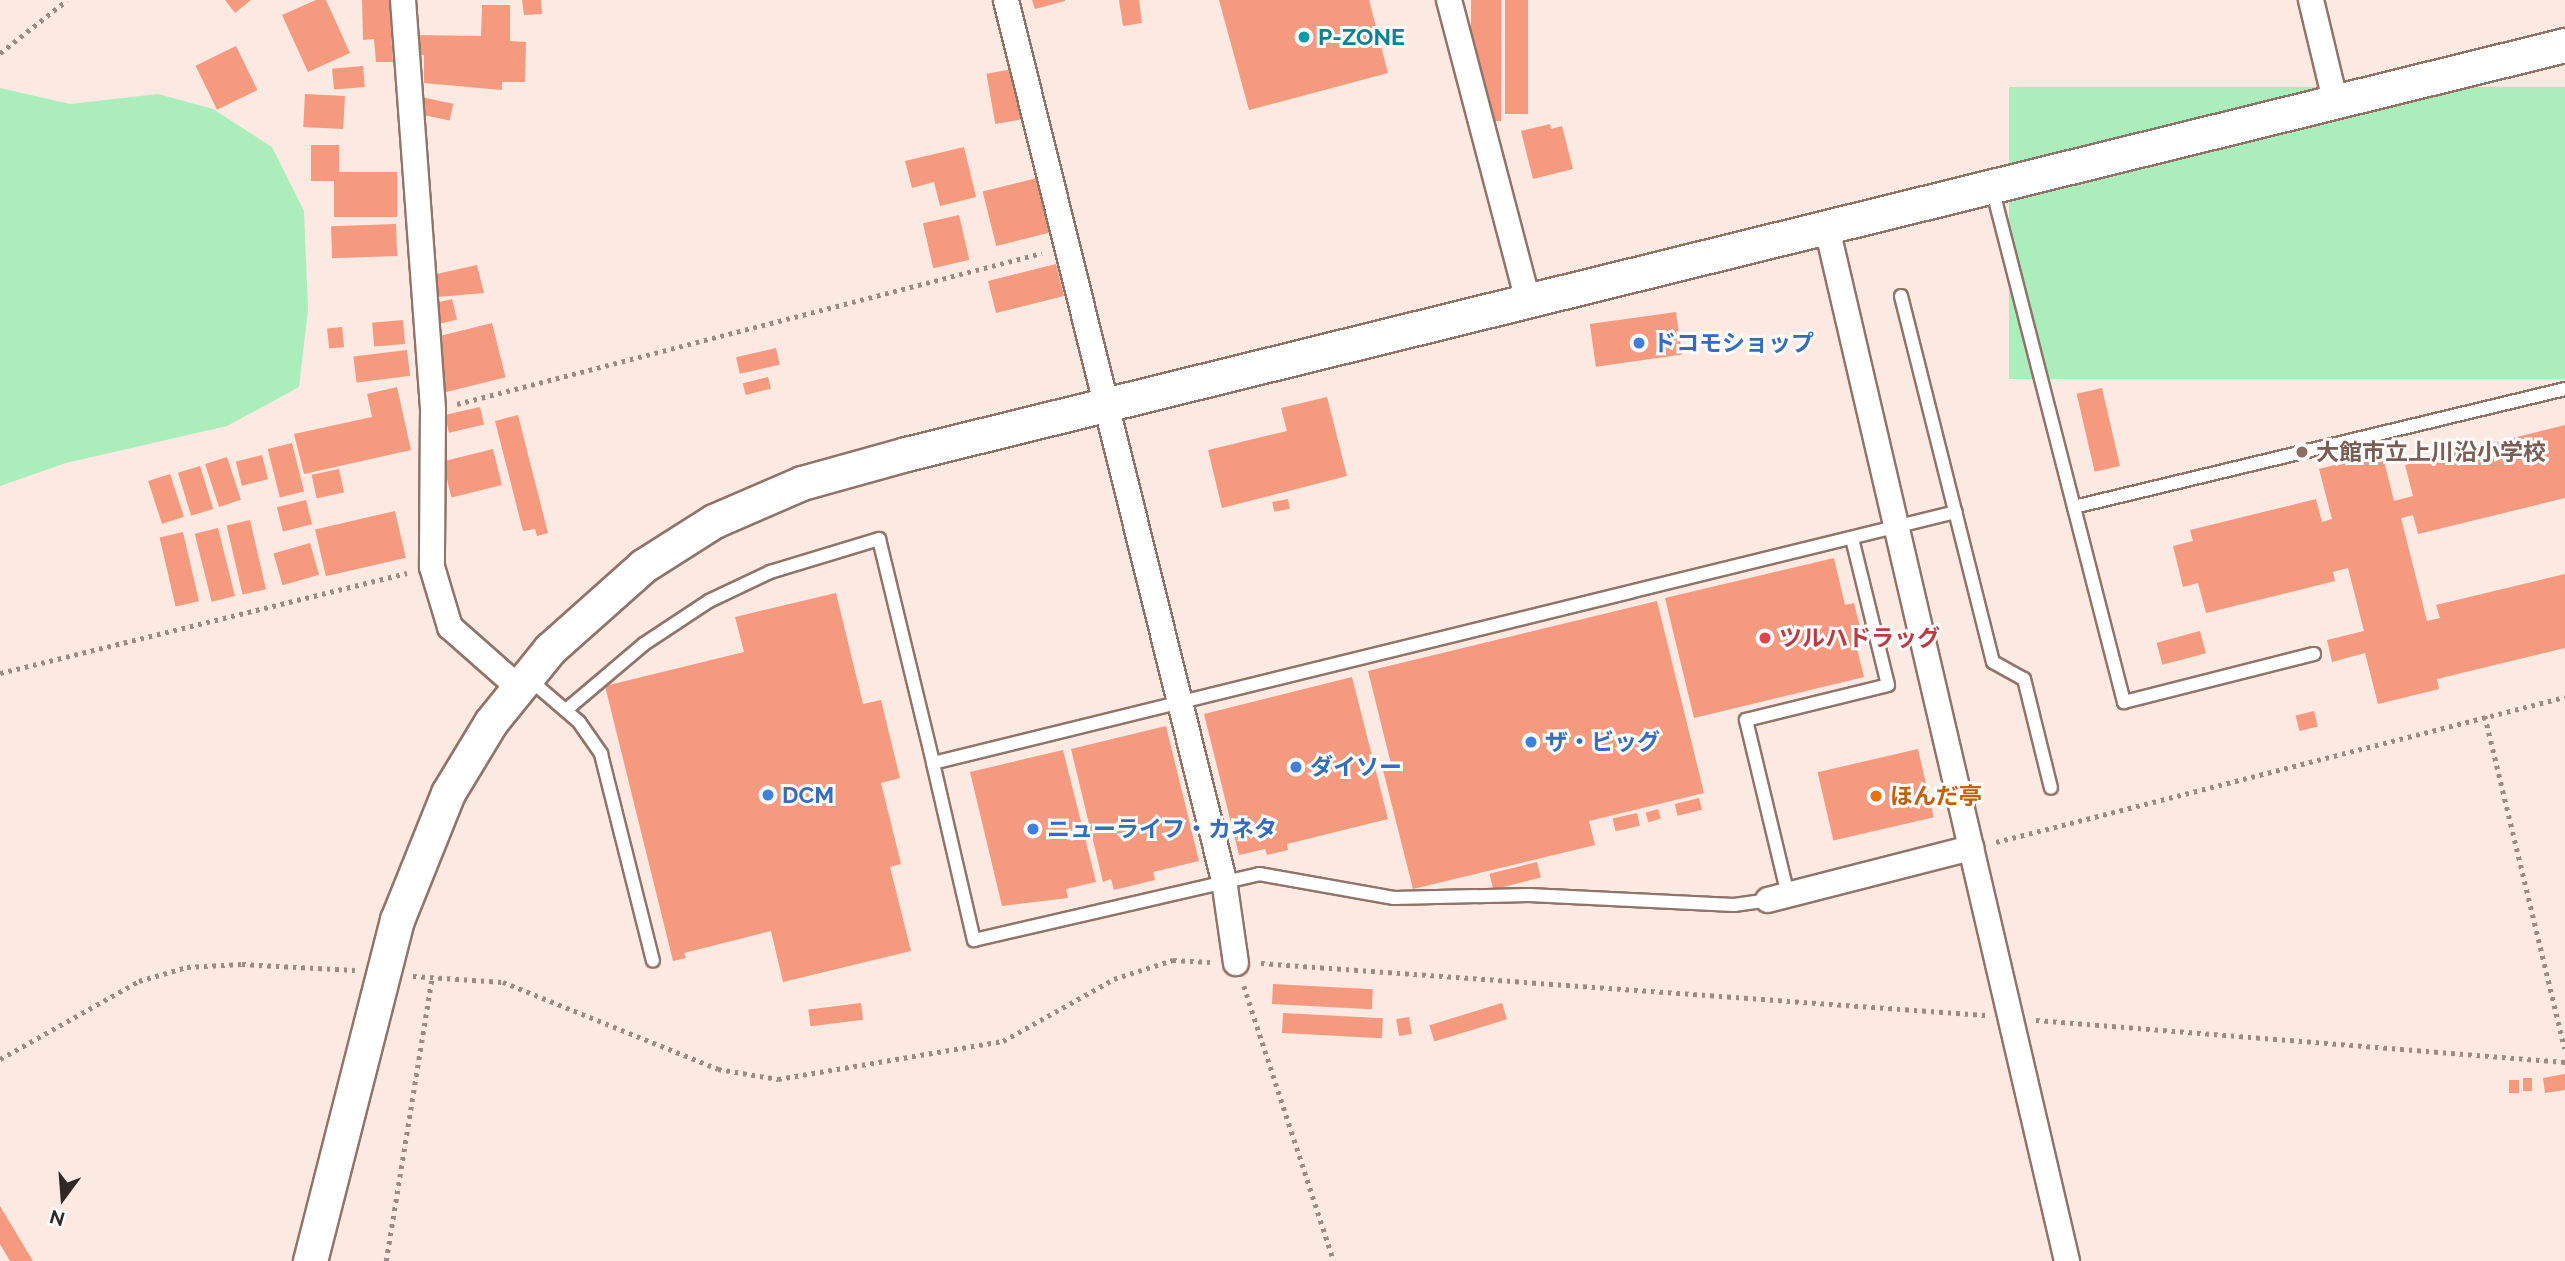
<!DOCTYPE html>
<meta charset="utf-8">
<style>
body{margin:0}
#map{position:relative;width:2565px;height:1261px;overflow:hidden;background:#fce9e2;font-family:Raleway,"Noto Sans JP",sans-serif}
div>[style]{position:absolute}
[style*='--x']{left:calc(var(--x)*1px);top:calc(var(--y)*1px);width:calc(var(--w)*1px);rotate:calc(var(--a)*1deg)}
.green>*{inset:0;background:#acedbc;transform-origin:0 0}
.building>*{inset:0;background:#f5997f;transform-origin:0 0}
.path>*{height:4.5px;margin-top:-2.25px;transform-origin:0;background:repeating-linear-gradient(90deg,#9a8b85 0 3.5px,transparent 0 8.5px)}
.roads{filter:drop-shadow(2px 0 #90746a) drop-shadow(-2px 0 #90746a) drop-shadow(0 2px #90746a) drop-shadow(0 -2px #90746a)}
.lane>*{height:12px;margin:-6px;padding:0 6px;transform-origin:6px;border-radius:6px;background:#fff}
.street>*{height:24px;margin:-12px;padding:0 12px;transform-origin:12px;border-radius:12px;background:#fff}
.secondary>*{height:33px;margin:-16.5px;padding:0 16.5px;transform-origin:16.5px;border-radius:16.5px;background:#fff}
.dots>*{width:19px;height:19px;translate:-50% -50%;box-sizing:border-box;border:4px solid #fbfbfb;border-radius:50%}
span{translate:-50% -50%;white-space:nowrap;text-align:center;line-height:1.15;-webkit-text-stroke:6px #fbfbfb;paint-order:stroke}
.culture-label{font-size:23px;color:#0d838f;font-weight:700}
.left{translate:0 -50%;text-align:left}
.shop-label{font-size:23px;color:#366cbe;font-weight:700}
.education-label{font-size:23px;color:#785e54;font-weight:700}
.health-label{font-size:23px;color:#be3a42;font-weight:700}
.food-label{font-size:23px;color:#c56008;font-weight:700}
.north{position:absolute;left:28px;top:1163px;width:70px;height:70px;-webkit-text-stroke:5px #fbfbfb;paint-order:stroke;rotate:196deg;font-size:19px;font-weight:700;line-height:28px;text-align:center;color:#332723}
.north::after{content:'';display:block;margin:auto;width:24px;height:32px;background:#332723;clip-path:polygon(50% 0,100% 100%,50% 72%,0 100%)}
</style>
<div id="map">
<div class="green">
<div style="left:2565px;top:87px;width:292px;height:556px;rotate:90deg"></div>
<div style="clip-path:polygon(0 88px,70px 104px,158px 94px,213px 109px,272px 147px,304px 211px,308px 310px,299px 387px,227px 426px,66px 463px,0 486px)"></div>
</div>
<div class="building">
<div style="clip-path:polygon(225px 0,251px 0,235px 13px)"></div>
<div style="clip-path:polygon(316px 0,326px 0,350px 53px,308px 72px,282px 15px)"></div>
<div style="clip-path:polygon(362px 0,389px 0,393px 62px,376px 62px,374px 39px,363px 40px)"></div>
<div style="clip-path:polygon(522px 0,541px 0,542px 14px,524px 15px)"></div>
<div style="clip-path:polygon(1032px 0,1065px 0,1065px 1px,1035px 9px)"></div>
<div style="clip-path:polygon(1119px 0,1139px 0,1142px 23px,1123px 26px)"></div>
<div style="clip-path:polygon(1219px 0,1369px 0,1388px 73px,1249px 110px)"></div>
<div style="left:1471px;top:0;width:30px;height:121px"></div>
<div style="left:1505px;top:0;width:23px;height:114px"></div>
<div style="clip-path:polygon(482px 5px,510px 5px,510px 41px,526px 42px,525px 82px,502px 82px,502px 90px,424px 83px,424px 55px,414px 55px,414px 35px,481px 36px)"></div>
<div style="left:236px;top:46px;width:49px;height:45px;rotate:64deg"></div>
<div style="left:363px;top:66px;width:21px;height:31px;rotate:85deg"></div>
<div style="left:1013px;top:69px;width:51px;height:27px;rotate:80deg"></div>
<div style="left:305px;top:94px;width:40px;height:33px;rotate:3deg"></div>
<div style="left:421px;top:97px;width:33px;height:17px;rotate:12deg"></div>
<div style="clip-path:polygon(1550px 124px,1551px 129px,1562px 126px,1573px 169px,1533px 179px,1521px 131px)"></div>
<div style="clip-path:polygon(311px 145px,339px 145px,339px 172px,397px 172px,397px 217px,334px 217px,334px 181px,311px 181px)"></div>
<div style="clip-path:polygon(964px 147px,976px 197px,940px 206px,934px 182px,912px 188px,905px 161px)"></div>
<div style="left:1037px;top:178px;width:56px;height:56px;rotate:76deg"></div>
<div style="left:959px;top:215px;width:46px;height:37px;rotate:77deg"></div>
<div style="left:396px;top:224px;width:32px;height:65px;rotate:88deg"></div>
<div style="left:1056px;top:264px;width:33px;height:70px;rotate:76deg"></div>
<div style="clip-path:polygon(477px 265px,484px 293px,437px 297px,432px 275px)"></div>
<div style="left:452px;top:299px;width:21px;height:21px;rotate:76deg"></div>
<div style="left:1676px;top:312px;width:43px;height:87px;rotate:82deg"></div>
<div style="left:403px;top:320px;width:24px;height:31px;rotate:85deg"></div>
<div style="left:492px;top:323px;width:56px;height:62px;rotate:76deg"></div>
<div style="left:342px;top:327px;width:20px;height:15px;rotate:84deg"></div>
<div style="left:776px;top:348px;width:17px;height:41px;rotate:77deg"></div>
<div style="left:407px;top:350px;width:26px;height:54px;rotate:83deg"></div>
<div style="left:768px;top:377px;width:12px;height:26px;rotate:76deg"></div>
<div style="clip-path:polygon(397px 387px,411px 450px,304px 474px,294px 434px,372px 417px,367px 394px)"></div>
<div style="left:2102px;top:388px;width:80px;height:26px;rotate:77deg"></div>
<div style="clip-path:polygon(1327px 397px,1347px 476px,1222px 508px,1208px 450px,1287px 431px,1281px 408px)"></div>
<div style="left:480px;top:407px;width:18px;height:36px;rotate:77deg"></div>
<div style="clip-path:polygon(518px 415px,548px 533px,537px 536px,535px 529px,523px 531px,495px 421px)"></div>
<div style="clip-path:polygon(2565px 425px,2565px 498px,2418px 534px,2413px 515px,2401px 518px,2427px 621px,2440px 618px,2436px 605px,2565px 574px,2565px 648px,2437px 679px,2439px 689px,2378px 704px,2365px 653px,2332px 662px,2327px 640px,2364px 631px,2348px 568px,2333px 572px,2335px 581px,2206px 613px,2198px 583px,2183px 587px,2173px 546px,2193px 541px,2190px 530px,2316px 499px,2322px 522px,2332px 519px,2319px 469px,2382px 453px,2394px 501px,2413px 496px,2405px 465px)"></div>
<div style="left:292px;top:443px;width:50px;height:25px;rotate:76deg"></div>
<div style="left:493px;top:449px;width:37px;height:52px;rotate:76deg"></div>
<div style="left:262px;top:455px;width:25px;height:27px;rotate:76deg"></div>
<div style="left:227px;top:457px;width:45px;height:23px;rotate:72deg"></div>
<div style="left:200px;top:466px;width:45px;height:23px;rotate:73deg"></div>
<div style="left:339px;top:469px;width:24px;height:28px;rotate:78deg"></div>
<div style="left:170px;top:474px;width:45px;height:23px;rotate:72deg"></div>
<div style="left:1288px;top:499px;width:10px;height:16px;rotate:79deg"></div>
<div style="left:306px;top:500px;width:25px;height:30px;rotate:76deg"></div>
<div style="left:395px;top:511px;width:48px;height:82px;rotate:77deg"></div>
<div style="left:250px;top:520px;width:71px;height:24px;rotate:77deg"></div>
<div style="left:218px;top:528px;width:70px;height:24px;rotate:76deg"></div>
<div style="left:183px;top:532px;width:71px;height:24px;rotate:77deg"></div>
<div style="left:310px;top:543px;width:33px;height:38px;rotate:74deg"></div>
<div style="clip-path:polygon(1834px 558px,1845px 605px,1854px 603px,1863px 639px,1855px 641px,1864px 677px,1694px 718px,1665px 598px)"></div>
<div style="clip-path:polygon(836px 593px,863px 704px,881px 700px,900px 778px,881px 783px,901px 864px,890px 867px,911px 951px,783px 982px,771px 931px,684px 953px,686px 958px,673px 961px,605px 686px,744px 652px,735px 617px)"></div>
<div style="clip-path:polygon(1657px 601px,1704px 793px,1589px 821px,1595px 845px,1413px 889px,1383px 770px,1392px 768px,1368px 671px)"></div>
<div style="left:2200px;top:631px;width:23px;height:45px;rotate:75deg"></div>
<div style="clip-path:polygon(1352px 677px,1388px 819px,1287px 844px,1288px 850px,1267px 855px,1265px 849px,1239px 855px,1204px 714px)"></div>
<div style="left:2314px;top:711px;width:16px;height:19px;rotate:76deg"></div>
<div style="clip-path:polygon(1166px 726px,1199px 861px,1153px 872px,1155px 880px,1114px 890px,1111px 879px,1103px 882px,1071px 749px)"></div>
<div style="left:1918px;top:749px;width:70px;height:103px;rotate:77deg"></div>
<div style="clip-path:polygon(1063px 750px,1096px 882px,1066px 889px,1068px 898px,1002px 906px,970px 772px)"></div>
<div style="left:1699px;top:798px;width:12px;height:25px;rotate:76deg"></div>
<div style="left:1658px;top:809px;width:10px;height:13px;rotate:73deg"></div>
<div style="left:1637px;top:813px;width:13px;height:25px;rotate:77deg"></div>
<div style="left:1537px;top:862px;width:16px;height:49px;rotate:76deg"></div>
<div style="left:1273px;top:984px;width:100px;height:20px;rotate:3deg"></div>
<div style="left:861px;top:1003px;width:17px;height:53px;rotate:83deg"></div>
<div style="left:1502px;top:1003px;width:17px;height:76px;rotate:73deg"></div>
<div style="left:1283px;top:1013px;width:100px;height:20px;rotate:3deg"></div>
<div style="left:1409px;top:1017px;width:17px;height:13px;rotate:80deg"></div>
<div style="clip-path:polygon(2565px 1074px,2565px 1090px,2545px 1093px,2543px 1078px)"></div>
<div style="left:2523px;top:1078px;width:9px;height:13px"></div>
<div style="left:2509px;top:1080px;width:10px;height:13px"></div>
<div style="clip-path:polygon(0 1206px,33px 1261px,10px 1261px,0 1244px)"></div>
</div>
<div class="path">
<div style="--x:0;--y:53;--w:85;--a:-38.3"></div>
<div style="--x:457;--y:404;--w:604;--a:-14.47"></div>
<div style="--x:0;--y:673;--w:419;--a:-13.8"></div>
<div style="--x:2485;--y:716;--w:342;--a:76.5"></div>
<div style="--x:1996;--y:842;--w:587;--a:-14.3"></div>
<div style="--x:1261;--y:963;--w:726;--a:4.11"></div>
<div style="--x:413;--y:976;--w:90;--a:3.8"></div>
<div style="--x:503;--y:982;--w:232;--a:22"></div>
<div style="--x:718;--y:1069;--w:61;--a:9.5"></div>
<div style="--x:778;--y:1079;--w:228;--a:-9.6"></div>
<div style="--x:1003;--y:1041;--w:127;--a:-29.2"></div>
<div style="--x:1114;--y:979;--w:62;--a:-17.9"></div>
<div style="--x:1173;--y:960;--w:37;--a:3"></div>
<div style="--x:1244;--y:986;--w:289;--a:71.9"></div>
<div style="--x:2036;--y:1020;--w:531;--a:4.54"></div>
<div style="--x:0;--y:1059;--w:159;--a:-29.3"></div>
<div style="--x:139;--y:981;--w:50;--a:-16.3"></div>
<div style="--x:187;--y:967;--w:55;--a:-3.1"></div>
<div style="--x:242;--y:964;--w:113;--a:3"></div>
<div style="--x:386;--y:1261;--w:287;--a:-80.8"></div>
</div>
<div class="roads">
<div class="lane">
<div style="--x:1992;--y:188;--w:531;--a:75.6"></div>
<div style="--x:2124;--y:702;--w:196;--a:-14.2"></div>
<div style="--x:1901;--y:296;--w:377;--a:75.9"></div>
<div style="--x:1993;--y:662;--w:35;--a:29"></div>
<div style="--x:2024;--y:679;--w:112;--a:76.1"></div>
<div style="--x:2074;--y:507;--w:505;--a:-13.51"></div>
<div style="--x:529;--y:679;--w:66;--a:40.7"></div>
<div style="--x:579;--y:722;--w:39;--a:55"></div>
<div style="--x:601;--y:754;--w:213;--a:75.9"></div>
<div style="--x:566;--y:710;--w:102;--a:-40.2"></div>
<div style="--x:644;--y:644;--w:78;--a:-33.5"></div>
<div style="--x:709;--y:601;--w:68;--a:-25.4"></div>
<div style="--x:770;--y:572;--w:114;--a:-16.8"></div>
<div style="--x:879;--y:539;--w:230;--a:76.4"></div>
<div style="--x:933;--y:763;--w:1053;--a:-13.79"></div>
<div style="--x:933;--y:763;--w:182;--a:77"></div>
<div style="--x:974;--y:940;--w:293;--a:-13"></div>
<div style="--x:1259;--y:874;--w:137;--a:10.1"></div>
<div style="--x:1394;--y:898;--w:135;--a:-1.3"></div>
<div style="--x:1529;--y:895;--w:205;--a:2.8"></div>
<div style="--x:1734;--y:905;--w:34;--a:-8"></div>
<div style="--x:1788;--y:895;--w:180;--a:-103.5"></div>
<div style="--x:1746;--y:720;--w:146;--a:-13.8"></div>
<div style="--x:1888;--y:685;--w:151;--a:-103.8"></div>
</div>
<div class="street">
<div style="--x:403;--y:0;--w:411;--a:85.8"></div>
<div style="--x:433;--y:410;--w:157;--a:90.4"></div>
<div style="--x:432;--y:567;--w:63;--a:73.3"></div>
<div style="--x:450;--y:627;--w:91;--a:41.4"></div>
<div style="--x:1006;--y:0;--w:907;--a:76.09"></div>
<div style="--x:1224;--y:880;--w:84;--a:81.8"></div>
<div style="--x:1449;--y:0;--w:314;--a:75.3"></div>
<div style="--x:2311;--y:0;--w:107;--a:76.5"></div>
<div style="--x:1827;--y:228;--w:1061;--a:76.92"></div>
<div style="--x:1768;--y:900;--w:210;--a:-14.4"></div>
</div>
<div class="secondary">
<div style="--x:310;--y:1261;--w:352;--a:-75.7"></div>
<div style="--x:397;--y:920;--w:137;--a:-68.1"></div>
<div style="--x:448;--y:793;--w:83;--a:-58.8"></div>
<div style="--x:491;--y:722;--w:94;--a:-51.1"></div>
<div style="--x:550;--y:649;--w:125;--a:-41.7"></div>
<div style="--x:643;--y:566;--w:84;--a:-32.4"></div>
<div style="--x:714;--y:521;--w:96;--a:-23.4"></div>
<div style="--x:802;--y:483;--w:108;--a:-15.6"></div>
<div style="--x:906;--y:454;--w:1709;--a:-13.85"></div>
</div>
</div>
<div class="dots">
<div style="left:1304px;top:37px;background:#0f9aa8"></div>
<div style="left:1639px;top:343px;background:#3f7fe0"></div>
<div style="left:2302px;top:452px;background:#8d6e63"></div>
<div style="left:1765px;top:638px;background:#e0444e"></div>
<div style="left:1531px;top:742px;background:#3f7fe0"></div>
<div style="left:1296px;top:767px;background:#3f7fe0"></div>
<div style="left:768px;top:795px;background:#3f7fe0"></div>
<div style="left:1876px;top:796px;background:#e8710a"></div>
<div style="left:1033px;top:829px;background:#3f7fe0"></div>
</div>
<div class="culture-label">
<span class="left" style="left:1318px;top:37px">P-ZONE</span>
</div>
<div class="shop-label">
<span class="left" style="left:1653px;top:343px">ドコモショップ</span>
<span class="left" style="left:1545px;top:742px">ザ・ビッグ</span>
<span class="left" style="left:1310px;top:767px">ダイソー</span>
<span class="left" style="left:782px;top:795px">DCM</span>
<span class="left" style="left:1047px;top:829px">ニューライフ・カネタ</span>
</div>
<div class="education-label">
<span class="left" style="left:2316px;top:452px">大館市立上川沿小学校</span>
</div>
<div class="health-label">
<span class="left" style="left:1779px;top:638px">ツルハドラッグ</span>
</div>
<div class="food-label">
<span class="left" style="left:1890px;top:796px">ほんだ亭</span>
</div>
<div class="north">N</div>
</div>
